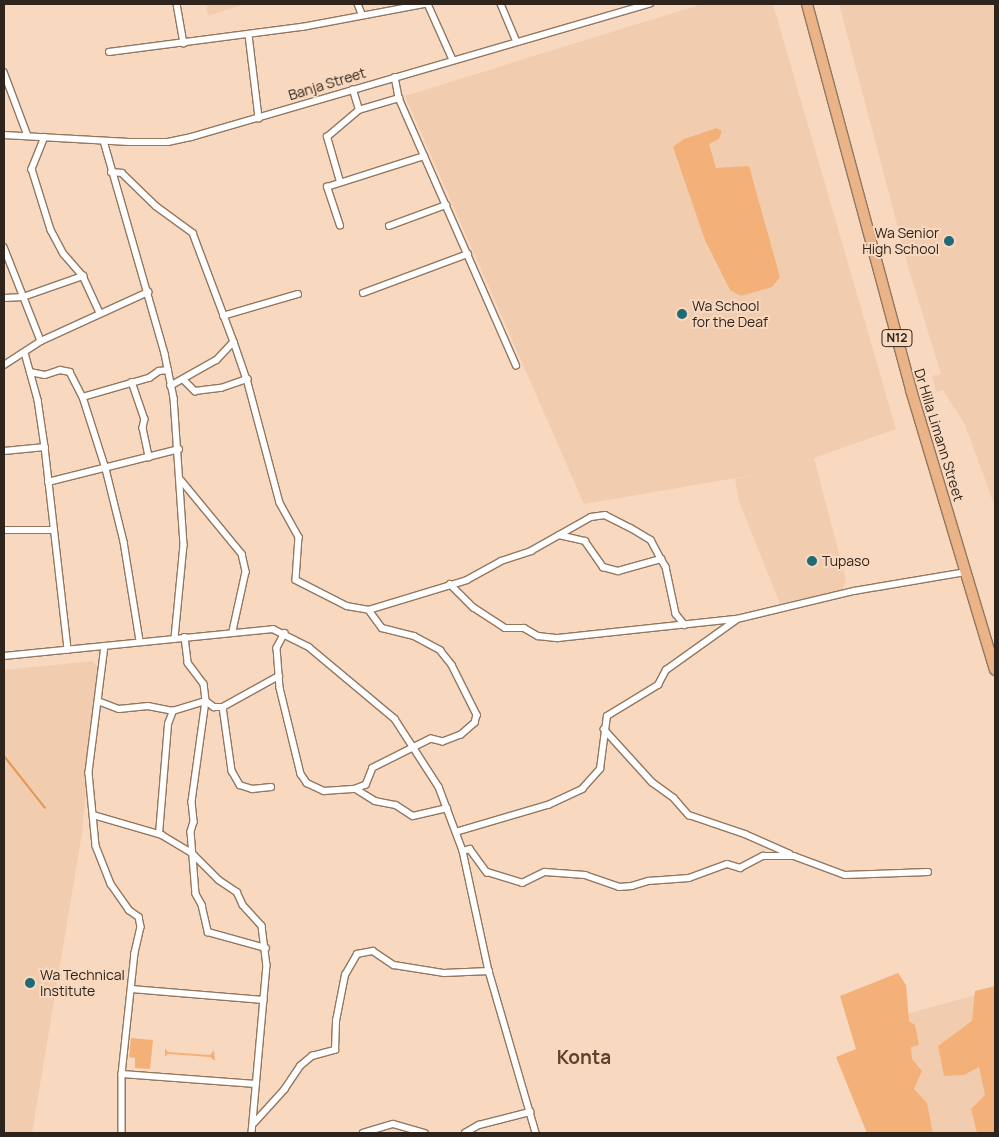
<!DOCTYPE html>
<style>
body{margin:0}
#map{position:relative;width:999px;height:1137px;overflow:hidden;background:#f8d9c0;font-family:Manrope,sans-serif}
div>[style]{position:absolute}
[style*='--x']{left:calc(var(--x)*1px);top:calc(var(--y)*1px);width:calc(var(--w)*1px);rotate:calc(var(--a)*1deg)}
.built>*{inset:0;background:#f2ccaf}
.green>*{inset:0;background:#f3b179}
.stream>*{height:2px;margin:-1px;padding:0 1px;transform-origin:1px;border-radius:1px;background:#e39753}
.roads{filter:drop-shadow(1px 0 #927760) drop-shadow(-1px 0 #927760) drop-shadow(0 1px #927760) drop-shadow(0 -1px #927760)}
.minor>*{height:5.5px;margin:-2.75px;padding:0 2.75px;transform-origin:2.75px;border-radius:2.75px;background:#fff}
.trunk>*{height:10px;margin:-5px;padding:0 5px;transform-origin:5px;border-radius:5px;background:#eab488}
.dots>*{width:14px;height:14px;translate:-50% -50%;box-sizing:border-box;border:2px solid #f8d9c0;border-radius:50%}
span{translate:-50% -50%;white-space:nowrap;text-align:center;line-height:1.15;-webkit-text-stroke:4px #f8d9c0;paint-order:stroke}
.shield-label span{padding:1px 4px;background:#f8d9c0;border:1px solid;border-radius:4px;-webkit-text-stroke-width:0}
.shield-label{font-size:12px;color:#2f241b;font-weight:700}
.street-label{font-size:14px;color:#2f241b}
.poi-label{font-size:14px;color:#2f241b}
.right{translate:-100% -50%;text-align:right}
.left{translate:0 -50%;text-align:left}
.district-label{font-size:19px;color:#5d432f;font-weight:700}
.frame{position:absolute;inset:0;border:5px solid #2f241b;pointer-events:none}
</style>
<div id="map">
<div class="built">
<div style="clip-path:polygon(206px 4px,245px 4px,208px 16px)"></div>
<div style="clip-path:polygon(702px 4px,773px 4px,896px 429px,814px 458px,846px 580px,842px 591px,780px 604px,739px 501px,735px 479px,765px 473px,584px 504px,405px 96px)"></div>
<div style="clip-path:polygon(839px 4px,995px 4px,995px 507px,965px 425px,943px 390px,936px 392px,932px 376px,941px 374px,909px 270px)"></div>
<div style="clip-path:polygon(92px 661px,97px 666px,82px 833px,32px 1133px,4px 1133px,4px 670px)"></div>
<div style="clip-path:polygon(995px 990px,995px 1133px,912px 1133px,883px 1020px)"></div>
</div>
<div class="green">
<div style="clip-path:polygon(717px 128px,722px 131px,719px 139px,709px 144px,716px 168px,749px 166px,780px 277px,772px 287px,741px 296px,730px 290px,705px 240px,673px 147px,684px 139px)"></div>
<div style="clip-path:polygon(898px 973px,906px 985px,909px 1021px,915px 1025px,919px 1045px,911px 1047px,912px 1059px,922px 1071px,914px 1089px,927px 1103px,933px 1133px,867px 1133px,836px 1057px,856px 1049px,840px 996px)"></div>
<div style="clip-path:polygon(995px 986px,995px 1132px,977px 1133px,971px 1109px,985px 1095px,979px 1067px,964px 1075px,944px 1076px,938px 1046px,972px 1021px,975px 991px)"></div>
<div style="clip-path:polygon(131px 1038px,153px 1040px,150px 1069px,135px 1068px,135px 1058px,129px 1057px)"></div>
<div style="clip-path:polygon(165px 1048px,168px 1052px,210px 1055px,214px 1050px,215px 1061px,210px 1057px,168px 1054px,165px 1057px)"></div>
</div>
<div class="stream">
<div style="--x:4;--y:756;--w:66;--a:51.7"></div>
</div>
<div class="roads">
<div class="minor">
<div style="--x:177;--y:4;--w:40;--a:80"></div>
<div style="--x:358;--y:4;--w:11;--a:68"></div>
<div style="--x:428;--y:4;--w:61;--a:65.9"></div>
<div style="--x:501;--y:4;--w:41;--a:67.2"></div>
<div style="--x:249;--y:35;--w:84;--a:83.1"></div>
<div style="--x:109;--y:52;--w:195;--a:-7.4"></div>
<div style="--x:302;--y:27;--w:125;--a:-10.6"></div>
<div style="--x:4;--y:72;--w:68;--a:69.4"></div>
<div style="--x:395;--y:77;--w:21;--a:79"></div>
<div style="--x:399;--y:98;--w:292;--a:66.3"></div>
<div style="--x:359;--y:110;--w:42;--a:-16.7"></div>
<div style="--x:4;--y:135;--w:125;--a:3.2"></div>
<div style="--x:129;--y:142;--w:39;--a:0"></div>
<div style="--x:168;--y:142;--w:24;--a:-12"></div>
<div style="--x:191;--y:137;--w:478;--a:-16.2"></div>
<div style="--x:45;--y:137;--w:35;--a:112"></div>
<div style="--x:32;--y:169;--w:64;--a:72.7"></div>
<div style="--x:51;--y:230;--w:27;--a:62"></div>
<div style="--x:64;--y:254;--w:29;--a:49"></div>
<div style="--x:83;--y:276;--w:41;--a:65.3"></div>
<div style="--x:104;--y:141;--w:222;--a:74"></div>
<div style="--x:165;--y:354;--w:45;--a:78.4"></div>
<div style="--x:174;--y:398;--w:147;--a:86.1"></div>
<div style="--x:184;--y:545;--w:93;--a:95.5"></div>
<div style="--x:111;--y:172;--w:11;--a:5"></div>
<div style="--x:122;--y:173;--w:47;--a:44.1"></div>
<div style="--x:156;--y:206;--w:46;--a:36.1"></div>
<div style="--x:193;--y:233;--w:116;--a:69.4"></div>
<div style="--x:234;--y:342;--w:25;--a:133"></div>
<div style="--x:217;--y:360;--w:53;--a:150.5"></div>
<div style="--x:340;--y:182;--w:47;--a:-106.1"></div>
<div style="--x:327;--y:137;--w:42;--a:-40.2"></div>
<div style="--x:359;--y:110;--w:21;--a:-107"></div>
<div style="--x:340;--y:226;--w:41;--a:-108.4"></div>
<div style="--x:327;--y:187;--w:102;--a:-17.7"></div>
<div style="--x:389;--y:226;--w:61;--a:-20.2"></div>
<div style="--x:4;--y:247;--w:101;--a:68.5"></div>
<div style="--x:363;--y:293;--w:112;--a:-20.4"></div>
<div style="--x:4;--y:298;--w:19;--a:-3"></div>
<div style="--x:23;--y:297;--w:64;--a:-19.3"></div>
<div style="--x:223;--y:316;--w:78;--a:-16.3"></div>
<div style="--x:234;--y:342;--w:39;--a:71"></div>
<div style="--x:247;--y:379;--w:128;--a:75.1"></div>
<div style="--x:280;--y:503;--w:39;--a:61"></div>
<div style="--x:299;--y:537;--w:43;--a:94"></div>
<div style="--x:296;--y:580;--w:57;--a:27"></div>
<div style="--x:347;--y:606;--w:22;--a:10"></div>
<div style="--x:369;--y:610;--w:22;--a:54"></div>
<div style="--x:382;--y:628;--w:33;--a:14"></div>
<div style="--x:414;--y:636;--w:30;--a:28"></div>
<div style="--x:440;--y:650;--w:19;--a:51"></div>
<div style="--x:452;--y:665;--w:56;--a:63.4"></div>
<div style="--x:477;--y:715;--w:8;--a:104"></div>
<div style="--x:475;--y:723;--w:18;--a:139"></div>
<div style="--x:461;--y:735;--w:19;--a:159"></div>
<div style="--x:443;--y:742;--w:12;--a:-166"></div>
<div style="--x:431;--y:739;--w:65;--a:153.4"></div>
<div style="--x:373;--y:768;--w:18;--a:112"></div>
<div style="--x:366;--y:785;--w:11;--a:158"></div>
<div style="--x:25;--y:353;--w:49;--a:74.5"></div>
<div style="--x:38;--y:400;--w:48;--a:81.5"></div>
<div style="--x:45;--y:447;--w:204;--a:83.5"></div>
<div style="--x:4;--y:365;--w:44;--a:-33"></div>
<div style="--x:41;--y:341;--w:118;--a:-24.6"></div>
<div style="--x:30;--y:372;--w:15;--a:11"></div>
<div style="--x:45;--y:375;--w:16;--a:-18"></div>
<div style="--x:60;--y:370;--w:10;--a:11"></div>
<div style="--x:70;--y:372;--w:28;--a:63"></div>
<div style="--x:83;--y:397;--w:76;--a:72.3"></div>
<div style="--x:106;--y:469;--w:75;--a:76.1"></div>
<div style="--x:124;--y:542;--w:100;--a:80.8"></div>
<div style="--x:184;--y:380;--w:16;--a:45"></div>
<div style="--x:195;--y:391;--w:26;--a:-7"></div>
<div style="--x:221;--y:388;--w:28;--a:-19"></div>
<div style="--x:132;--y:382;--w:39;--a:71"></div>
<div style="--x:145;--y:419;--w:9;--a:103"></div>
<div style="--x:143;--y:428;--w:30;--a:78"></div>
<div style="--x:83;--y:397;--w:69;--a:-16.1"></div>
<div style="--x:149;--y:378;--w:12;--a:-35"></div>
<div style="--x:159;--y:371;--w:9;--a:-6"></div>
<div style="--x:4;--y:451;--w:41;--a:-5.6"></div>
<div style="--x:181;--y:480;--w:96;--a:50.5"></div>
<div style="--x:242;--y:554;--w:18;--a:77"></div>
<div style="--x:246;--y:572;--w:60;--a:102.4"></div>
<div style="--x:48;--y:482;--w:135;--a:-14.1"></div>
<div style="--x:4;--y:530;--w:50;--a:0"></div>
<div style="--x:559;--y:535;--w:27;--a:13"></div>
<div style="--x:585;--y:541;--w:32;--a:55"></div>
<div style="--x:603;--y:567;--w:16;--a:15"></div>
<div style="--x:618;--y:571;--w:45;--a:-15.6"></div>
<div style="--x:661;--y:559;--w:9;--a:58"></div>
<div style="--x:666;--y:567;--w:48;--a:78"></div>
<div style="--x:676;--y:614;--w:14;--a:51"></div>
<div style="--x:450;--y:584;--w:33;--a:45"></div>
<div style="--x:473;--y:607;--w:38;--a:33"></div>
<div style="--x:505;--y:628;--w:19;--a:0"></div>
<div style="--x:524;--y:628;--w:16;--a:30"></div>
<div style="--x:538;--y:636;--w:20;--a:6"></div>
<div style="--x:558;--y:638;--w:180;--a:-6.1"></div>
<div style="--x:737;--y:619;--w:120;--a:-13.5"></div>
<div style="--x:854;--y:591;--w:114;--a:-9.6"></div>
<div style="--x:369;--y:610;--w:102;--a:-17"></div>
<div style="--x:467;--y:580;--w:39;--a:-29"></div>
<div style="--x:501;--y:561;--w:32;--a:-18"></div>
<div style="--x:531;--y:551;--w:69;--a:-29.5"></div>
<div style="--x:591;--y:517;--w:14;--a:-8"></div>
<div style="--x:605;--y:515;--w:29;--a:27"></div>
<div style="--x:631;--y:528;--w:23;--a:31"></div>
<div style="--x:651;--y:540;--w:21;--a:62"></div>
<div style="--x:285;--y:633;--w:17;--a:118"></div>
<div style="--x:277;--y:648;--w:40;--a:85.7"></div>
<div style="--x:280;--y:688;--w:89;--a:76.3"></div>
<div style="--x:301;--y:774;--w:11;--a:56"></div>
<div style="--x:307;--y:783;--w:19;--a:25"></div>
<div style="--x:324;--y:791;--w:32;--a:-4"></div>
<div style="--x:356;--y:789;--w:22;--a:32"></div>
<div style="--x:375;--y:801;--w:21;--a:11"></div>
<div style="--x:396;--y:805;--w:20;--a:33"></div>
<div style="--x:413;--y:816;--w:35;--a:-13"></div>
<div style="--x:185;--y:637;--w:26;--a:83"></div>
<div style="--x:188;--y:663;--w:26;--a:53"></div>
<div style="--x:204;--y:684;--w:17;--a:83"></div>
<div style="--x:206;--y:701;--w:102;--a:97.9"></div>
<div style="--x:192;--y:802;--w:20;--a:84"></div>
<div style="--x:194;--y:822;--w:10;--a:107"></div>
<div style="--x:191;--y:832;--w:62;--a:85.4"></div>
<div style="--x:196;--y:894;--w:13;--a:61"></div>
<div style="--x:202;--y:905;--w:28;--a:77"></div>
<div style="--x:208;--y:932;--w:60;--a:15.4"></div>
<div style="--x:105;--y:646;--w:128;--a:97.2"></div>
<div style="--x:89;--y:773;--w:73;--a:84.5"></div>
<div style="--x:96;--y:846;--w:41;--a:68.5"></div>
<div style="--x:111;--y:884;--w:32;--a:55"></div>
<div style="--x:129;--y:910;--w:12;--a:35"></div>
<div style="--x:139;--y:917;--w:10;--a:79"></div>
<div style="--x:141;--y:927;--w:27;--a:103"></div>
<div style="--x:135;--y:953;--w:122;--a:96.1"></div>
<div style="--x:122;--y:1074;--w:59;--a:90"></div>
<div style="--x:4;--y:656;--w:270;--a:-5.7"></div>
<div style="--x:273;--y:629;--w:40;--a:26.6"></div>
<div style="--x:309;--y:647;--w:112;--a:39.9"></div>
<div style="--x:395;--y:719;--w:81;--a:57.1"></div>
<div style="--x:439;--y:787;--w:68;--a:69.4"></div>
<div style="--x:463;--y:851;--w:123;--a:77.8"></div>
<div style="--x:489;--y:971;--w:169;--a:73.8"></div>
<div style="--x:98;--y:701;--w:22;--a:21"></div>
<div style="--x:119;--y:709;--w:29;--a:-6"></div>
<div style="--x:148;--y:706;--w:25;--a:11"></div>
<div style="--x:173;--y:711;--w:34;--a:-17"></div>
<div style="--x:206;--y:701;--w:10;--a:37"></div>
<div style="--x:214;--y:707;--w:9;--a:0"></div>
<div style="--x:223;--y:707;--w:65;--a:82"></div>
<div style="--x:232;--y:771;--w:16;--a:60"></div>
<div style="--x:240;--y:785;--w:13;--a:18"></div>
<div style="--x:252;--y:789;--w:19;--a:-6"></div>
<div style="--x:223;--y:707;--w:64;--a:-29"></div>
<div style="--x:604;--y:729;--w:72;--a:47.8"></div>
<div style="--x:652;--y:782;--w:27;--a:36"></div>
<div style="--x:674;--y:798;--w:23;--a:49"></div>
<div style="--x:689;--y:815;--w:59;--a:18.7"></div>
<div style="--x:745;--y:834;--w:49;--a:24"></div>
<div style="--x:93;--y:815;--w:72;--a:16.2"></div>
<div style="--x:162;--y:835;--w:35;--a:31"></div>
<div style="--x:192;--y:853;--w:38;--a:45"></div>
<div style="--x:219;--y:880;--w:22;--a:34"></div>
<div style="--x:237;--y:892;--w:14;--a:65"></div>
<div style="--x:243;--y:905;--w:28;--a:48"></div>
<div style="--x:262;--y:926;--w:39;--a:83"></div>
<div style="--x:267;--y:965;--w:169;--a:95.1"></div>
<div style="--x:456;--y:832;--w:96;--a:-16.4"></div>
<div style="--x:548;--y:805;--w:38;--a:-25"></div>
<div style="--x:582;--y:789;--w:27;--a:-48"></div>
<div style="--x:600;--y:769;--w:53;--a:-82.5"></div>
<div style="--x:607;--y:716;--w:60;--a:-31.3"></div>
<div style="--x:658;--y:685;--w:17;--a:-62"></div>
<div style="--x:666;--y:670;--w:86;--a:-35.5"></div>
<div style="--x:159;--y:834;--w:110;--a:-85.3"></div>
<div style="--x:168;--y:724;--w:14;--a:-69"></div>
<div style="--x:463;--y:851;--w:7;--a:-16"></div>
<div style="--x:470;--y:849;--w:29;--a:54"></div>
<div style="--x:487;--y:872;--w:37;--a:17"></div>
<div style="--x:522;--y:883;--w:25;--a:-26"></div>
<div style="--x:545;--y:872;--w:40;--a:4.3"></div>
<div style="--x:585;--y:875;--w:36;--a:19"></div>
<div style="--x:619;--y:887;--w:13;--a:-4"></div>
<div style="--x:632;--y:886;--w:17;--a:-17"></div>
<div style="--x:648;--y:881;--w:41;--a:-4.2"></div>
<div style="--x:689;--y:878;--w:40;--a:-20.2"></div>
<div style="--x:727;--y:864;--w:14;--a:17"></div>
<div style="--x:740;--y:868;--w:26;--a:-28"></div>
<div style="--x:763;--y:856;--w:31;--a:0"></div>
<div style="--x:794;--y:856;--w:54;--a:20.4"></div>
<div style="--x:845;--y:875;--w:83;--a:-2.1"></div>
<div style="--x:131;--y:989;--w:133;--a:4.7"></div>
<div style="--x:122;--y:1074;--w:134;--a:4.3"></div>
<div style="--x:254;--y:1123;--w:45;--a:-47.7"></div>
<div style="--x:284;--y:1090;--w:29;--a:-56"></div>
<div style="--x:300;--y:1066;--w:16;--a:-40"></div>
<div style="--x:312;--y:1056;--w:24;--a:-15"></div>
<div style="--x:335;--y:1050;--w:29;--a:-88"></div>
<div style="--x:336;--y:1021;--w:47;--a:-78.9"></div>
<div style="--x:345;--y:975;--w:24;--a:-60"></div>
<div style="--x:357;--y:954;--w:16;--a:-11"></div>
<div style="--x:373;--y:951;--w:25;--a:34"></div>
<div style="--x:394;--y:965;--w:51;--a:9.1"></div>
<div style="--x:444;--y:973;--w:45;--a:-2.5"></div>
<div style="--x:363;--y:1133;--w:31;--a:-17"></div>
<div style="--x:393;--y:1124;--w:33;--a:16"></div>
<div style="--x:465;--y:1133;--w:16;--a:-30"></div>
<div style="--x:479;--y:1125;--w:53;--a:-14.3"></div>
</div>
<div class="trunk">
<div style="--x:807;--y:4;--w:400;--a:74.9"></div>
<div style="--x:911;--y:390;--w:292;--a:73.3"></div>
</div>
</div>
<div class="dots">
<div style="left:949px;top:241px;background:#206975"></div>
<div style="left:682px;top:314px;background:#206975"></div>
<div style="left:812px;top:561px;background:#206975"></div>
<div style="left:30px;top:983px;background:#206975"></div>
</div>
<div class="shield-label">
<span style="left:897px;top:338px">N12</span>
</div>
<div class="street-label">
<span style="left:327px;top:84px;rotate:-17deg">Banja Street</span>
<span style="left:939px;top:435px;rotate:73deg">Dr Hilla Limann Street</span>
</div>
<div class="poi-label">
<span class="right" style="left:939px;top:241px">Wa Senior<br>High School</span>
<span class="left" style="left:692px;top:314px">Wa School<br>for the Deaf</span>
<span class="left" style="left:822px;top:561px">Tupaso</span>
<span class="left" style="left:40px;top:983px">Wa Technical<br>Institute</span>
</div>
<div class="district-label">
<span style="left:584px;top:1058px">Konta</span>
</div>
<div class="frame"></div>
</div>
